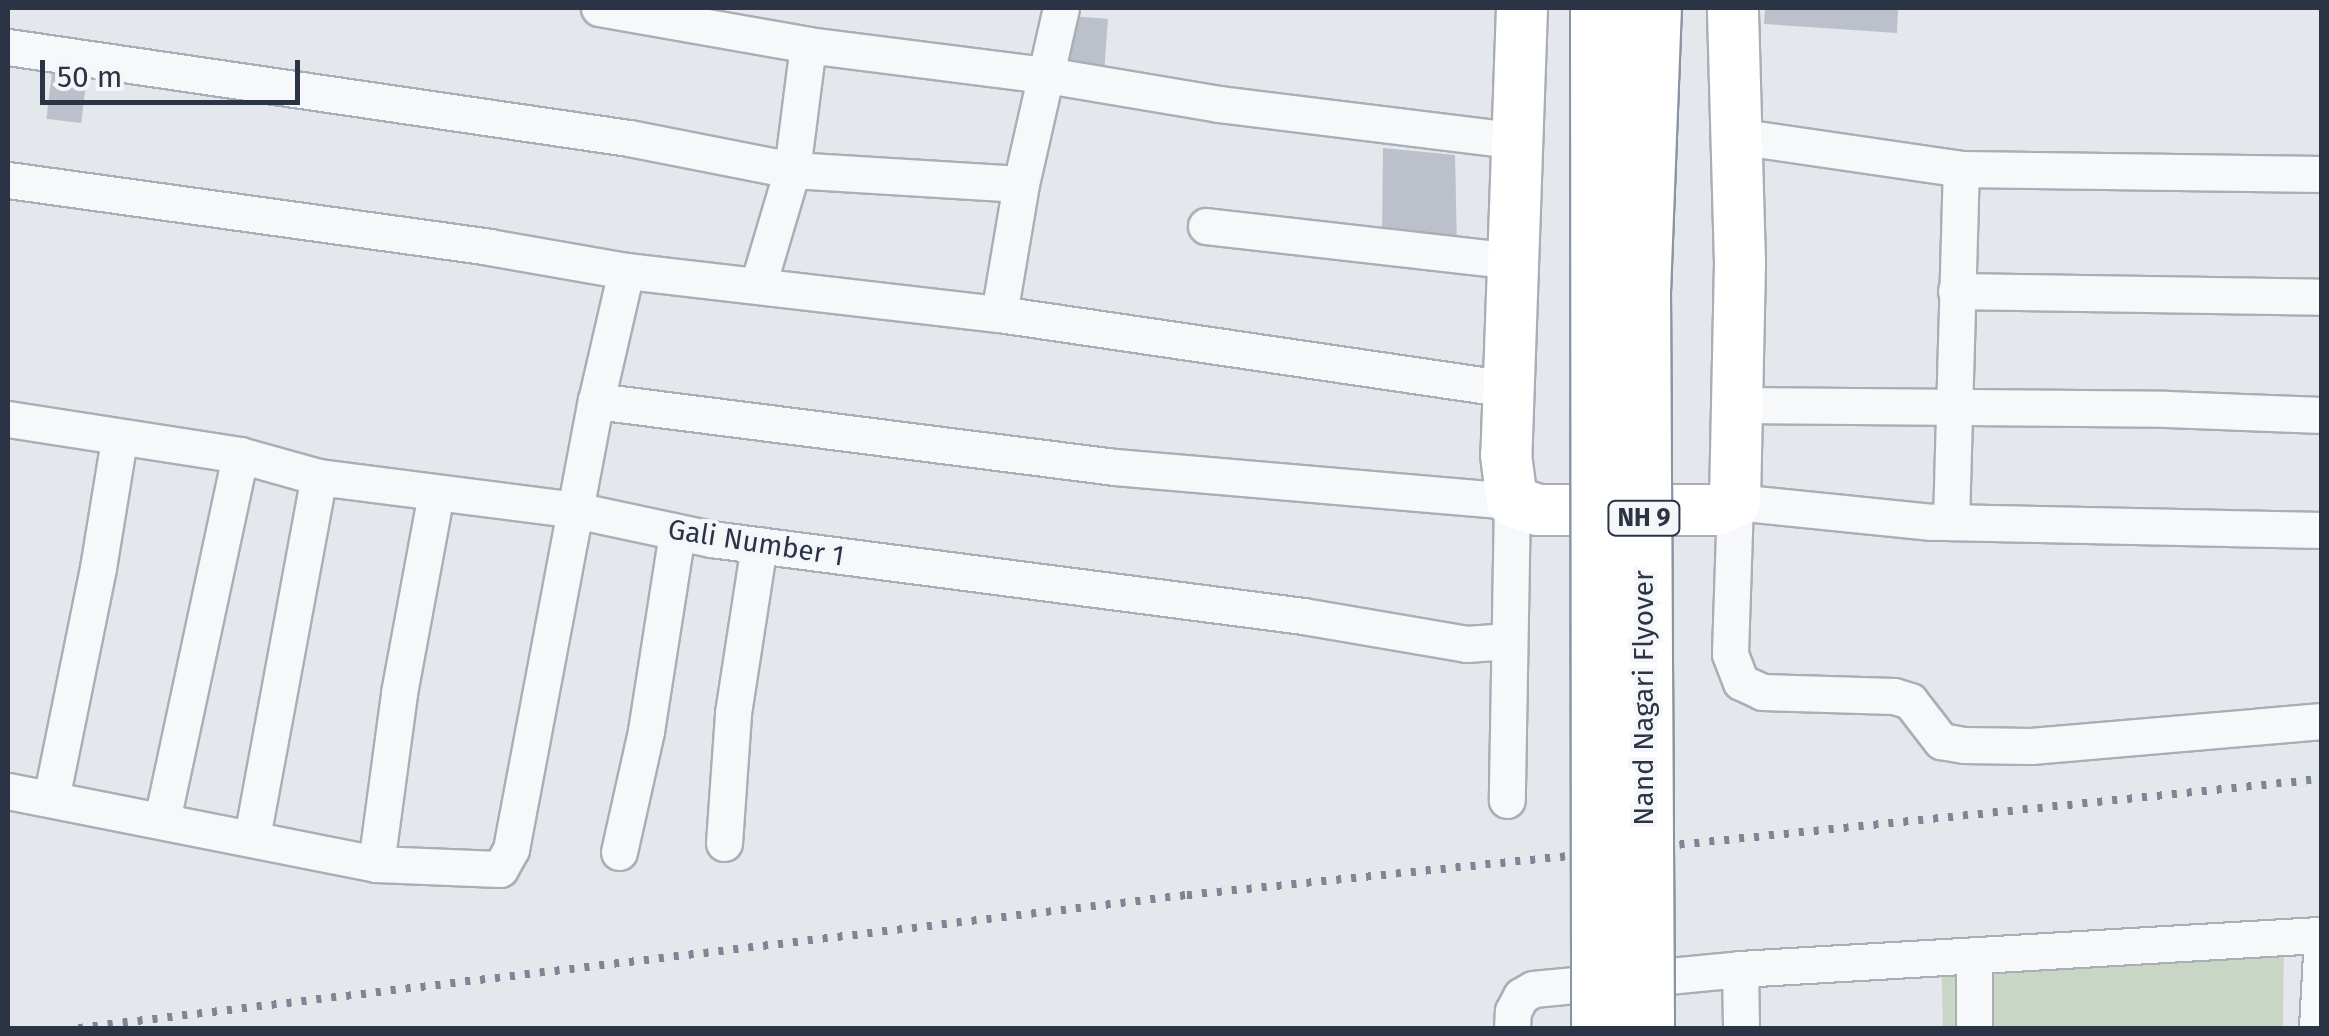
<!DOCTYPE html>
<style>
body{margin:0}
#map{position:relative;width:2329px;height:1036px;overflow:hidden;background:#e4e7ec;font-family:"Fira Sans",sans-serif}
div>[style]{position:absolute}
[style*='--x']{left:calc(var(--x)*1px);top:calc(var(--y)*1px);width:calc(var(--w)*1px);rotate:calc(var(--a)*1deg)}
.green>*{inset:0;background:#c9d6c5}
.building>*{inset:0;background:#bbc0ca;transform-origin:0 0}
.roads{filter:drop-shadow(2px 0 #a9aeb7) drop-shadow(-2px 0 #a9aeb7) drop-shadow(0 2px #a9aeb7) drop-shadow(0 -2px #a9aeb7)}
.street>*{height:35px;margin:-17.5px;padding:0 17.5px;transform-origin:17.5px;border-radius:17.5px;background:#f7f8fa}
.secondary>*{height:50px;margin:-25px;padding:0 25px;transform-origin:25px;border-radius:25px;background:#fff}
.rail>*{height:8px;margin-top:-4px;transform-origin:0;background:repeating-linear-gradient(90deg,#7d8696 0 5px,transparent 0 15px)}
.bridges{filter:drop-shadow(2px 0 #8b94a3) drop-shadow(-2px 0 #8b94a3) drop-shadow(0 2px #8b94a3) drop-shadow(0 -2px #8b94a3)}
.highway-bridge>*{height:55px;margin:-27.5px;padding:0 27.5px;transform-origin:27.5px;border-radius:27.5px;background:#fff}
span{translate:-50% -50%;white-space:nowrap;text-align:center;line-height:1.15;-webkit-text-stroke:8px #f4f6f9;paint-order:stroke}
.shield-label span{padding:2px 8px;background:#f4f6f9;border:2px solid;border-radius:8px;-webkit-text-stroke-width:0}
.shield-label{font-size:25px;color:#2b3445;font-weight:700}
.street-label{font-size:28px;color:#2b3445}
.frame{position:absolute;inset:0;border:10px solid #2b3445;pointer-events:none}
.scale{position:absolute;left:40px;top:60px;width:260px;height:45px;box-sizing:border-box;border:5px solid #2b3445;border-top:0;padding-left:12px;font-size:30px;line-height:35px;white-space:nowrap;color:#2b3445;-webkit-text-stroke:8px #f4f6f9;paint-order:stroke}
</style>
<div id="map">
<div class="green">
<div style="clip-path:polygon(2284px 925px,2283px 1028px,1943px 1028px,1941px 951px)"></div>
</div>
<div class="building">
<div style="clip-path:polygon(1765px 8px,1898px 8px,1897px 33px,1764px 24px)"></div>
<div style="left:1069px;top:16px;width:39px;height:48px;rotate:4deg"></div>
<div style="left:52px;top:73px;width:35px;height:46px;rotate:7deg"></div>
<div style="clip-path:polygon(1383px 148px,1455px 155px,1457px 247px,1382px 239px)"></div>
</div>
<div class="roads">
<div class="street">
<div style="--x:599;--y:8;--w:212;--a:10"></div>
<div style="--x:808;--y:45;--w:240;--a:7.2"></div>
<div style="--x:1046;--y:75;--w:175;--a:9.5"></div>
<div style="--x:1219;--y:104;--w:303;--a:7"></div>
<div style="--x:8;--y:47;--w:628;--a:8.34"></div>
<div style="--x:629;--y:138;--w:166;--a:11.1"></div>
<div style="--x:792;--y:170;--w:229;--a:3.5"></div>
<div style="--x:1736;--y:136;--w:227;--a:8.3"></div>
<div style="--x:1961;--y:169;--w:361;--a:0.8"></div>
<div style="--x:8;--y:180;--w:486;--a:7.9"></div>
<div style="--x:489;--y:247;--w:139;--a:9.9"></div>
<div style="--x:626;--y:271;--w:375;--a:6.6"></div>
<div style="--x:999;--y:314;--w:515;--a:8.37"></div>
<div style="--x:1206;--y:226;--w:309;--a:6.5"></div>
<div style="--x:758;--y:285;--w:120;--a:-73.5"></div>
<div style="--x:792;--y:170;--w:126;--a:-82.7"></div>
<div style="--x:1956;--y:291;--w:366;--a:0.9"></div>
<div style="--x:999;--y:314;--w:132;--a:-80.4"></div>
<div style="--x:1021;--y:184;--w:180;--a:-77.2"></div>
<div style="--x:596;--y:401;--w:523;--a:7.25"></div>
<div style="--x:1115;--y:467;--w:398;--a:4.9"></div>
<div style="--x:1512;--y:501;--w:299;--a:91"></div>
<div style="--x:1739;--y:405;--w:427;--a:0.5"></div>
<div style="--x:2166;--y:409;--w:156;--a:2.2"></div>
<div style="--x:8;--y:419;--w:235;--a:8.8"></div>
<div style="--x:240;--y:455;--w:82;--a:15.6"></div>
<div style="--x:319;--y:477;--w:258;--a:7.3"></div>
<div style="--x:575;--y:510;--w:139;--a:12"></div>
<div style="--x:711;--y:539;--w:597;--a:7.41"></div>
<div style="--x:1303;--y:616;--w:165;--a:9.7"></div>
<div style="--x:1466;--y:644;--w:43;--a:-4"></div>
<div style="--x:1951;--y:522;--w:353;--a:-88.4"></div>
<div style="--x:2322;--y:530;--w:390;--a:-178.8"></div>
<div style="--x:1932;--y:522;--w:198;--a:-174.2"></div>
<div style="--x:1735;--y:502;--w:152;--a:91.9"></div>
<div style="--x:1730;--y:654;--w:30;--a:69"></div>
<div style="--x:1741;--y:682;--w:23;--a:25"></div>
<div style="--x:1762;--y:692;--w:132;--a:1.7"></div>
<div style="--x:1894;--y:696;--w:17;--a:17"></div>
<div style="--x:1910;--y:701;--w:51;--a:52.2"></div>
<div style="--x:1941;--y:741;--w:23;--a:10"></div>
<div style="--x:1964;--y:745;--w:67;--a:0.9"></div>
<div style="--x:2031;--y:746;--w:292;--a:-4.9"></div>
<div style="--x:8;--y:791;--w:375;--a:11.2"></div>
<div style="--x:376;--y:864;--w:124;--a:2.3"></div>
<div style="--x:500;--y:869;--w:23;--a:-61"></div>
<div style="--x:511;--y:849;--w:456;--a:-79.3"></div>
<div style="--x:596;--y:401;--w:133;--a:-77"></div>
<div style="--x:51;--y:799;--w:236;--a:-78.5"></div>
<div style="--x:98;--y:568;--w:130;--a:-80.7"></div>
<div style="--x:162;--y:820;--w:373;--a:-77.9"></div>
<div style="--x:252;--y:837;--w:366;--a:-79.5"></div>
<div style="--x:724;--y:843;--w:130;--a:-86"></div>
<div style="--x:733;--y:713;--w:170;--a:-81.2"></div>
<div style="--x:619;--y:852;--w:124;--a:-77.4"></div>
<div style="--x:646;--y:731;--w:201;--a:-81.1"></div>
<div style="--x:376;--y:864;--w:173;--a:-82.3"></div>
<div style="--x:399;--y:693;--w:202;--a:-79.5"></div>
<div style="--x:1740;--y:969;--w:59;--a:89"></div>
<div style="--x:1512;--y:1028;--w:17;--a:-87"></div>
<div style="--x:1513;--y:1011;--w:17;--a:-62"></div>
<div style="--x:1521;--y:996;--w:14;--a:-30"></div>
<div style="--x:1533;--y:989;--w:208;--a:-5.5"></div>
<div style="--x:1740;--y:969;--w:580;--a:-3.36"></div>
<div style="--x:1974;--y:1028;--w:73;--a:-90"></div>
<div style="--x:2317;--y:1028;--w:93;--a:-86.9"></div>
</div>
<div class="secondary">
<div style="--x:1522;--y:8;--w:447;--a:92"></div>
<div style="--x:1506;--y:455;--w:46;--a:82.6"></div>
<div style="--x:1512;--y:501;--w:28;--a:19"></div>
<div style="--x:1538;--y:510;--w:179;--a:0"></div>
<div style="--x:1717;--y:510;--w:20;--a:-24"></div>
<div style="--x:1735;--y:502;--w:239;--a:-88.8"></div>
<div style="--x:1740;--y:263;--w:255;--a:-91.6"></div>
</div>
</div>
<div class="rail">
<div style="--x:78;--y:1028;--w:1117;--a:-6.84"></div>
<div style="--x:1187;--y:895;--w:1141;--a:-5.84"></div>
</div>
<div class="bridges">
<div class="highway-bridge">
<div style="--x:1598;--y:8;--w:1020;--a:89.94"></div>
<div style="--x:1646;--y:1028;--w:736;--a:-90.31"></div>
<div style="--x:1642;--y:292;--w:284;--a:-87.8"></div>
</div>
</div>
<div class="shield-label">
<span style="left:1644px;top:518px">NH 9</span>
</div>
<div class="street-label">
<span style="left:756px;top:543px;rotate:9deg">Gali Number 1</span>
<span style="left:1644px;top:698px;rotate:-90deg">Nand Nagari Flyover</span>
</div>
<div class="frame"></div>
<div class="scale">50 m</div>
</div>
